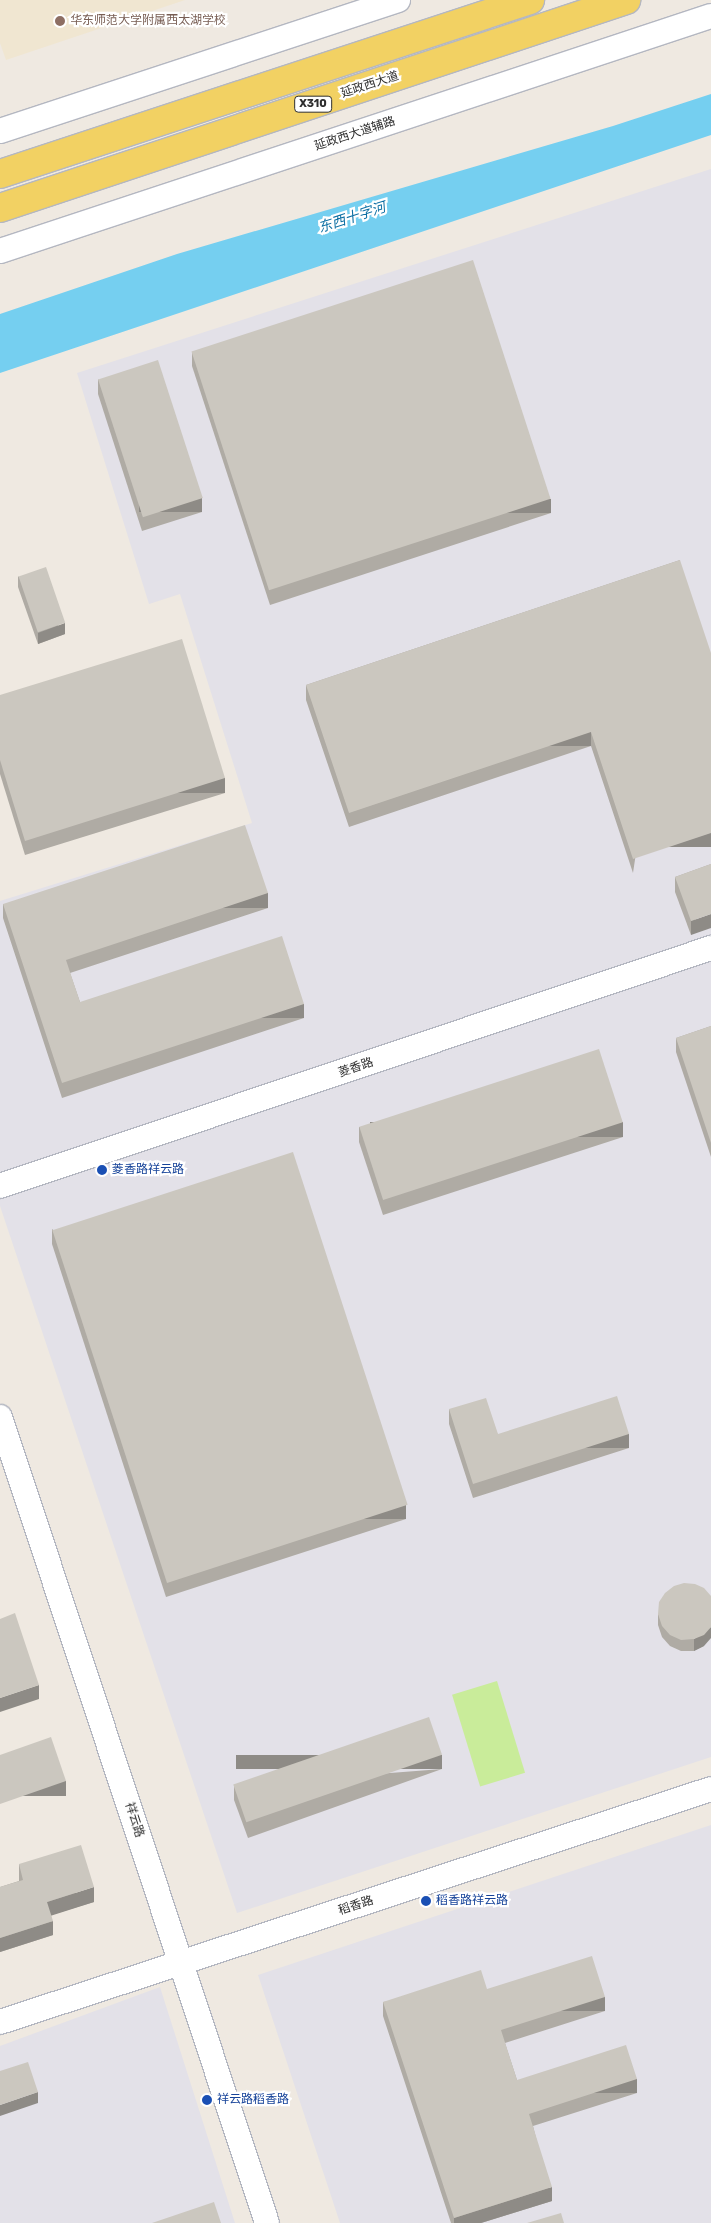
<!DOCTYPE html>
<meta charset="utf-8">
<style>
body{margin:0}
#map{position:relative;width:711px;height:2223px;overflow:hidden;background:#efe9e1;font-family:Rubik,"Noto Sans SC",sans-serif}
div>[style]{position:absolute}
[style*='--x']{left:calc(var(--x)*1px);top:calc(var(--y)*1px);width:calc(var(--w)*1px);rotate:calc(var(--a)*1deg)}
.industrial>*{inset:0;background:#e3e1e8}
.education>*{inset:0;background:#f0e6d1}
.pitch>*{inset:0;background:#c9ec9a;transform-origin:0 0}
.water>*{inset:0;background:#75cff0}
.roads{filter:drop-shadow(1px 0 #b4b7c1) drop-shadow(-1px 0 #b4b7c1) drop-shadow(0 1px #b4b7c1) drop-shadow(0 -1px #b4b7c1)}
.minor>*{height:24px;margin:-12px;padding:0 12px;transform-origin:12px;border-radius:12px;background:#fff}
.major>*{height:28px;margin:-14px;padding:0 14px;transform-origin:14px;border-radius:14px;background:#f2d163}
.wall>*{inset:0;background:#afaba4}
.shaded-wall>*{inset:0;background:#8e8b86;transform-origin:0 0}
.building>*{inset:0;background:#cbc7bf;transform-origin:0 0}
.dots>*{width:14px;height:14px;translate:-50% -50%;box-sizing:border-box;border:2px solid #fff;border-radius:50%}
span{translate:-50% -50%;white-space:nowrap;text-align:center;line-height:1.15;-webkit-text-stroke:4.5px #fff;paint-order:stroke}
.shield-label span{padding:1px 4px;background:#fff;border:1px solid;border-radius:4px;-webkit-text-stroke-width:0}
.shield-label{font-size:11px;color:#2e2e2e;font-weight:700}
.education-label{font-size:12px;color:#785e54}
.left{translate:0 -50%;text-align:left}
.street-label{font-size:12px;color:#2e2e2e}
.transit-label{font-size:12px;color:#164399}
.water-label{font-size:14px;color:#0d6fa3;font-style:italic}
</style>
<div id="map">
<div class="industrial">
<div style="clip-path:polygon(711px 169px,711px 1757px,237px 1913px,0 1206px,0 901px,252px 823px,180px 594px,149px 604px,77px 373px)"></div>
<div style="clip-path:polygon(711px 1825px,711px 2223px,340px 2223px,258px 1975px)"></div>
<div style="clip-path:polygon(160px 1987px,235px 2223px,0 2223px,0 2046px)"></div>
</div>
<div class="education">
<div style="clip-path:polygon(0 0,185px 0,6px 60px,0 43px)"></div>
</div>
<div class="pitch">
<div style="left:497px;top:1681px;width:96px;height:47px;rotate:73deg"></div>
</div>
<div class="water">
<div style="clip-path:polygon(711px 94px,711px 135px,0 373px,0 314px,177px 254px,613px 126px)"></div>
</div>
<div class="roads">
<div class="minor">
<div style="--x:0;--y:131;--w:419;--a:-18.2"></div>
<div style="--x:0;--y:251;--w:749;--a:-18.29"></div>
<div style="--x:0;--y:1186;--w:750;--a:-18.51"></div>
<div style="--x:0;--y:1417;--w:849;--a:71.67"></div>
<div style="--x:0;--y:2022;--w:748;--a:-18.14"></div>
</div>
<div class="major">
<div style="--x:0;--y:174;--w:558;--a:-18.18"></div>
<div style="--x:0;--y:208;--w:660;--a:-18.38"></div>
</div>
</div>
<div class="wall">
<div style="clip-path:polygon(192px 352px,551px 513px,270px 605px,192px 366px)"></div>
<div style="clip-path:polygon(98px 379px,202px 512px,142px 531px,98px 394px)"></div>
<div style="clip-path:polygon(680px 560px,633px 873px,591px 746px,349px 827px,306px 700px,306px 685px)"></div>
<div style="clip-path:polygon(18px 576px,65px 634px,38px 644px,18px 587px)"></div>
<div style="clip-path:polygon(0 695px,225px 793px,25px 855px,0 774px)"></div>
<div style="clip-path:polygon(711px 864px,691px 935px,675px 892px,675px 877px)"></div>
<div style="clip-path:polygon(3px 904px,268px 908px,70px 973px,80px 1002px,304px 1018px,62px 1098px,3px 918px)"></div>
<div style="clip-path:polygon(711px 1026px,711px 1157px,676px 1052px,676px 1038px)"></div>
<div style="clip-path:polygon(359px 1127px,623px 1137px,383px 1215px,359px 1142px)"></div>
<div style="clip-path:polygon(52px 1229px,406px 1519px,166px 1597px,52px 1244px)"></div>
<div style="clip-path:polygon(449px 1409px,498px 1434px,629px 1448px,473px 1498px,449px 1424px)"></div>
<div style="clip-path:polygon(658px 1614px,704px 1646px,694px 1651px,681px 1651px,670px 1646px,662px 1637px,658px 1625px)"></div>
<div style="clip-path:polygon(442px 1769px,248px 1838px,234px 1800px,234px 1785px)"></div>
<div style="clip-path:polygon(19px 1864px,94px 1902px,51px 1915px,53px 1935px,0 1952px,0 1887px,19px 1881px)"></div>
<div style="clip-path:polygon(487px 1989px,605px 2011px,505px 2043px,517px 2080px,637px 2093px,533px 2126px,552px 2201px,481px 2223px,451px 2223px,383px 2016px,383px 2002px)"></div>
</div>
<div class="shaded-wall">
<div style="left:202px;top:498px;width:14px;height:63px;rotate:90deg"></div>
<div style="left:551px;top:499px;width:14px;height:295px;rotate:90deg"></div>
<div style="clip-path:polygon(65px 623px,65px 634px,38px 644px,38px 633px)"></div>
<div style="left:591px;top:732px;width:14px;height:255px;rotate:90deg"></div>
<div style="left:225px;top:778px;width:15px;height:210px;rotate:90deg"></div>
<div style="left:711px;top:833px;width:14px;height:82px;rotate:90deg"></div>
<div style="left:268px;top:893px;width:15px;height:213px;rotate:90deg"></div>
<div style="clip-path:polygon(711px 914px,711px 928px,691px 935px,691px 921px)"></div>
<div style="left:304px;top:1004px;width:14px;height:255px;rotate:90deg"></div>
<div style="left:623px;top:1122px;width:15px;height:253px;rotate:90deg"></div>
<div style="left:629px;top:1434px;width:14px;height:164px;rotate:90deg"></div>
<div style="left:406px;top:1505px;width:14px;height:252px;rotate:90deg"></div>
<div style="clip-path:polygon(711px 1627px,711px 1638px,704px 1646px,694px 1651px,694px 1639px)"></div>
<div style="clip-path:polygon(39px 1685px,39px 1699px,0 1712px,0 1698px)"></div>
<div style="left:442px;top:1755px;width:14px;height:206px;rotate:90deg"></div>
<div style="left:66px;top:1781px;width:15px;height:70px;rotate:90deg"></div>
<div style="clip-path:polygon(94px 1887px,94px 1902px,47px 1917px,47px 1902px)"></div>
<div style="clip-path:polygon(53px 1921px,53px 1935px,0 1952px,0 1938px)"></div>
<div style="left:605px;top:1997px;width:14px;height:109px;rotate:90deg"></div>
<div style="left:637px;top:2079px;width:14px;height:114px;rotate:90deg"></div>
<div style="clip-path:polygon(38px 2092px,38px 2103px,0 2116px,0 2105px)"></div>
<div style="clip-path:polygon(552px 2187px,552px 2201px,481px 2223px,454px 2223px,454px 2218px)"></div>
</div>
<div class="building">
<div style="left:473px;top:260px;width:251px;height:296px;rotate:72deg"></div>
<div style="left:158px;top:360px;width:145px;height:63px;rotate:72deg"></div>
<div style="clip-path:polygon(680px 560px,711px 653px,711px 833px,633px 859px,591px 732px,349px 813px,306px 685px)"></div>
<div style="left:46px;top:567px;width:59px;height:29px;rotate:71deg"></div>
<div style="clip-path:polygon(182px 639px,225px 778px,25px 841px,0 760px,0 695px)"></div>
<div style="clip-path:polygon(245px 825px,268px 893px,66px 960px,80px 1002px,282px 936px,304px 1004px,62px 1083px,3px 904px)"></div>
<div style="clip-path:polygon(711px 864px,711px 914px,691px 921px,675px 877px)"></div>
<div style="clip-path:polygon(711px 1026px,711px 1143px,676px 1038px)"></div>
<div style="left:599px;top:1049px;width:77px;height:252px;rotate:72deg"></div>
<div style="left:293px;top:1152px;width:371px;height:253px;rotate:72deg"></div>
<div style="clip-path:polygon(617px 1396px,629px 1434px,473px 1484px,449px 1409px,486px 1398px,498px 1434px)"></div>
<div style="clip-path:polygon(684px 1583px,695px 1584px,704px 1588px,711px 1596px,711px 1627px,704px 1635px,694px 1639px,681px 1640px,670px 1635px,662px 1626px,658px 1614px,659px 1602px,665px 1593px,674px 1586px)"></div>
<div style="clip-path:polygon(15px 1613px,39px 1685px,0 1698px,0 1619px)"></div>
<div style="left:429px;top:1717px;width:40px;height:207px;rotate:71deg"></div>
<div style="clip-path:polygon(51px 1737px,66px 1781px,0 1804px,0 1755px)"></div>
<div style="clip-path:polygon(81px 1845px,94px 1887px,47px 1902px,53px 1921px,0 1938px,0 1887px,23px 1880px,19px 1864px)"></div>
<div style="clip-path:polygon(592px 1956px,605px 1997px,501px 2030px,517px 2080px,626px 2045px,637px 2079px,529px 2114px,552px 2187px,454px 2218px,383px 2002px,481px 1970px,487px 1989px)"></div>
<div style="clip-path:polygon(28px 2062px,38px 2092px,0 2105px,0 2071px)"></div>
<div style="clip-path:polygon(214px 2202px,221px 2223px,152px 2223px)"></div>
<div style="clip-path:polygon(561px 2213px,564px 2223px,527px 2223px)"></div>
</div>
<div class="dots">
<div style="left:60px;top:21px;background:#8d6e63"></div>
<div style="left:102px;top:1170px;background:#1a4fb4"></div>
<div style="left:426px;top:1901px;background:#1a4fb4"></div>
<div style="left:207px;top:2100px;background:#1a4fb4"></div>
</div>
<div class="shield-label">
<span style="left:313px;top:104px">X310</span>
</div>
<div class="education-label">
<span class="left" style="left:70px;top:21px">华东师范大学附属西太湖学校</span>
</div>
<div class="street-label">
<span style="left:370px;top:85px;rotate:-18deg">延政西大道</span>
<span style="left:355px;top:134px;rotate:-18deg">延政西大道辅路</span>
<span style="left:356px;top:1068px;rotate:-19deg">菱香路</span>
<span style="left:134px;top:1820px;rotate:72deg">祥云路</span>
<span style="left:356px;top:1906px;rotate:-18deg">稻香路</span>
</div>
<div class="transit-label">
<span class="left" style="left:112px;top:1170px">菱香路祥云路</span>
<span class="left" style="left:436px;top:1901px">稻香路祥云路</span>
<span class="left" style="left:217px;top:2100px">祥云路稻香路</span>
</div>
<div class="water-label">
<span style="left:352px;top:218px;rotate:-18deg">东西十字河</span>
</div>
</div>
